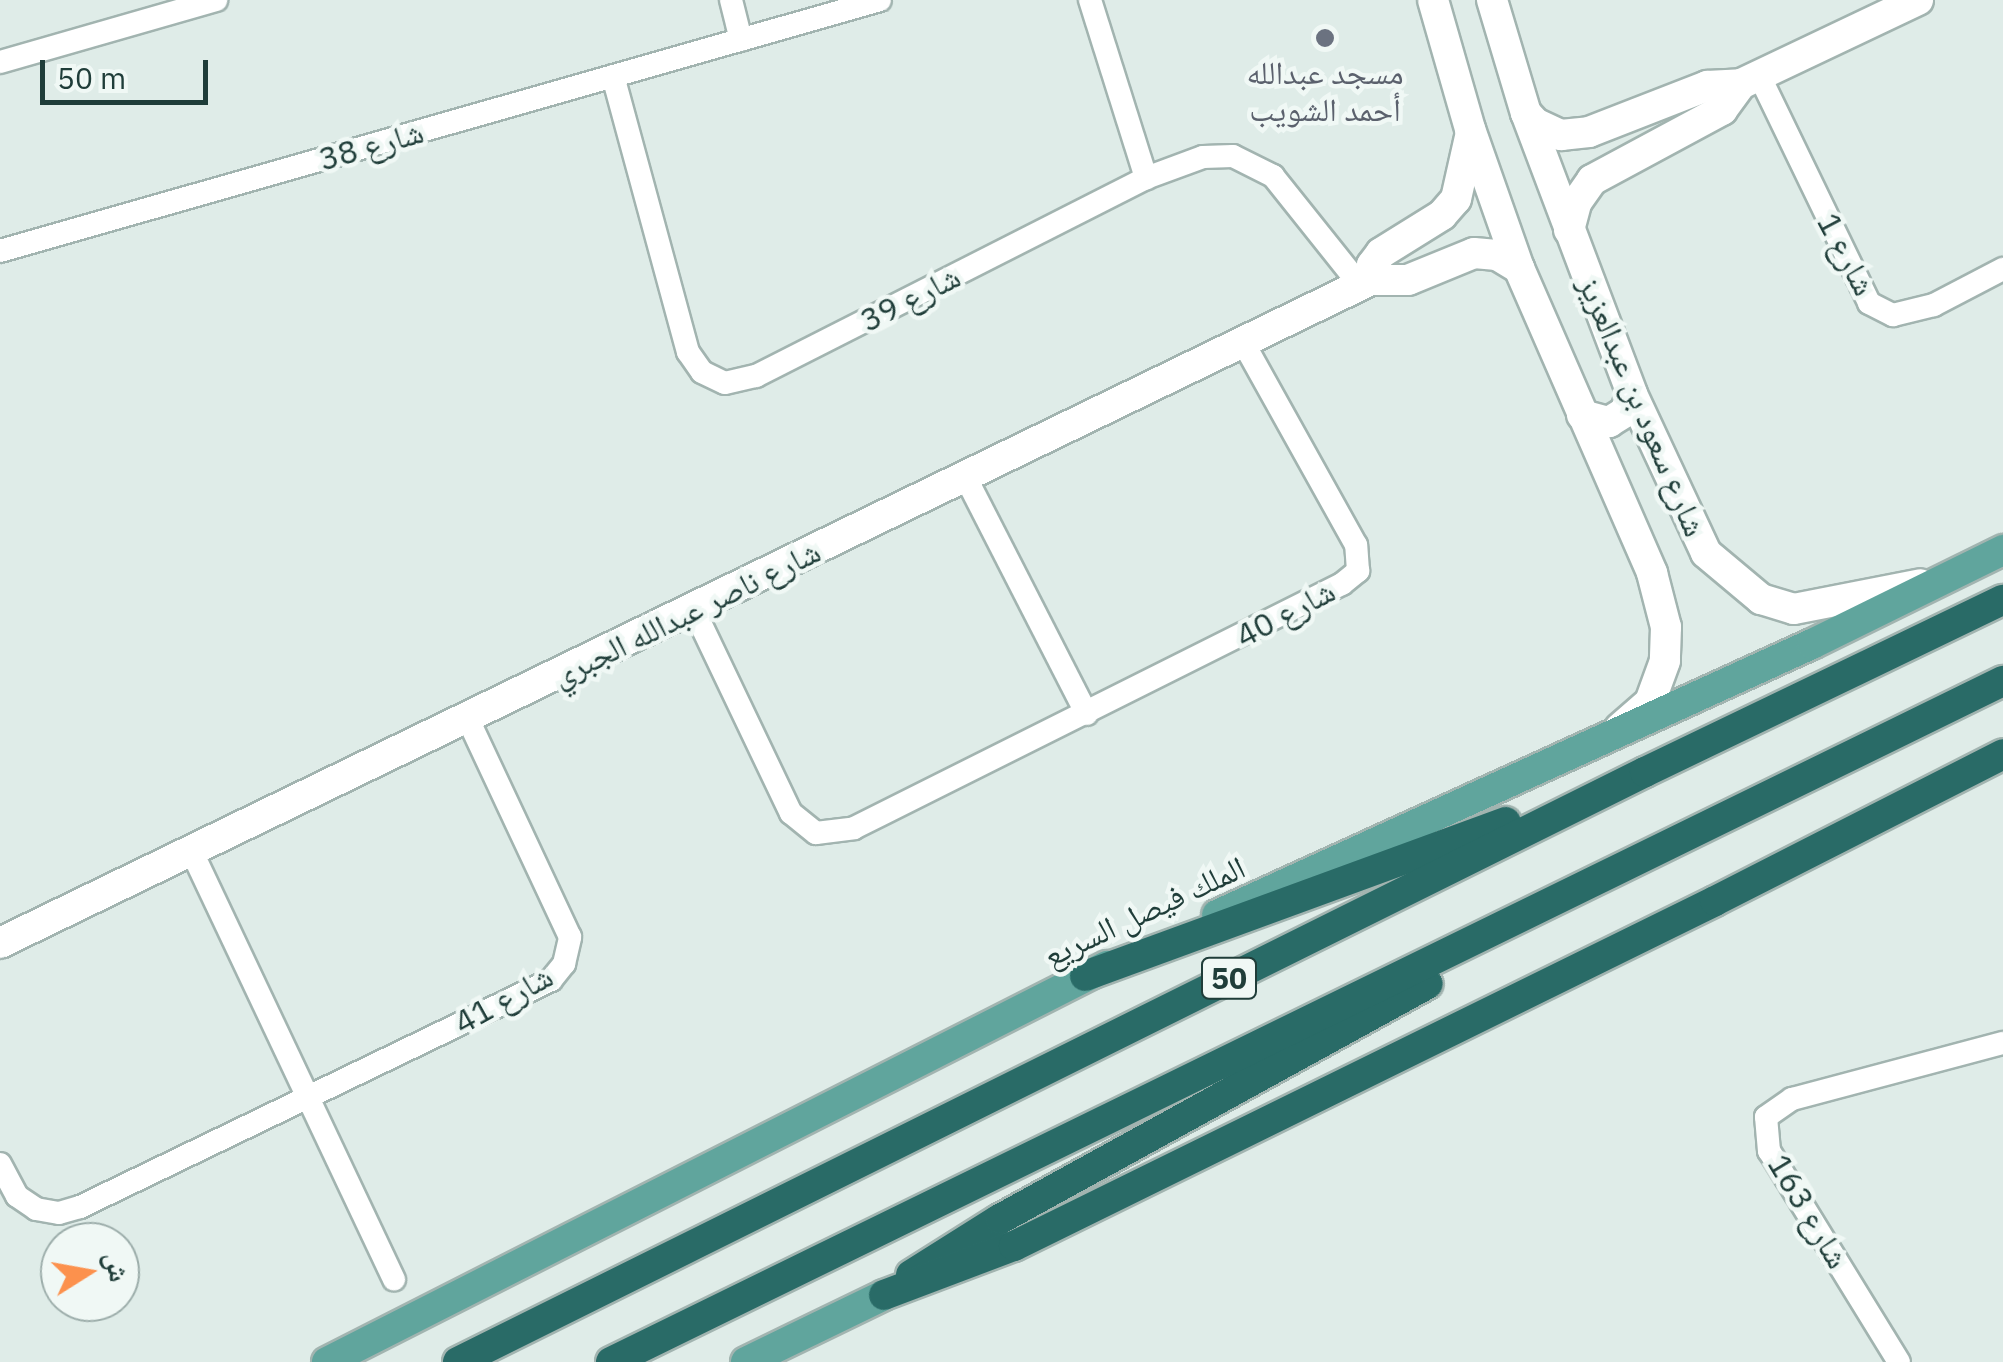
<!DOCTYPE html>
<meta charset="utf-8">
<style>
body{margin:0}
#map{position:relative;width:2003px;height:1362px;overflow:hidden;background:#dfece8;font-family:"IBM Plex Sans","Noto Naskh Arabic",sans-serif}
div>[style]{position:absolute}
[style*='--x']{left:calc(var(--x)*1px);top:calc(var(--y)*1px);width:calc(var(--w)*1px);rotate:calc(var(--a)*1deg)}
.roads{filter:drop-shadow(2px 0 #a2b4b0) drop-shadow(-2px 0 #a2b4b0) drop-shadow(0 2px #a2b4b0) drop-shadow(0 -2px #a2b4b0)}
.street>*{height:22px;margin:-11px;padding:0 11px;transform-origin:11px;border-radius:11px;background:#fff}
.secondary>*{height:30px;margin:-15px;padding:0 15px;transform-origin:15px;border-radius:15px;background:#fff}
.primary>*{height:30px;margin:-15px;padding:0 15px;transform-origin:15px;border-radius:15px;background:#60a59d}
.highway>*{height:30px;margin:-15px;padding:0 15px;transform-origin:15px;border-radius:15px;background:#296b67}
.dots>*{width:28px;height:28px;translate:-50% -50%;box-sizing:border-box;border:5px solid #f0f8f5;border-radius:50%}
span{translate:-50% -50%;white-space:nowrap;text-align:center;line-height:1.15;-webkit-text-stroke:9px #f0f8f5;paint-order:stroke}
.shield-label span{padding:2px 8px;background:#f0f8f5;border:2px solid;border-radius:8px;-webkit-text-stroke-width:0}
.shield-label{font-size:30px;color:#1f3d39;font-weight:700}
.worship-label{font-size:32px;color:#5b616d}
.street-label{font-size:32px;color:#1f3d39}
.north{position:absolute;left:40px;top:1222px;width:100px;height:100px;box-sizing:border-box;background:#f0f8f5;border:2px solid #9cadaa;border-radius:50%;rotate:79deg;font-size:28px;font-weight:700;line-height:40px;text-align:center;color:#1f3d39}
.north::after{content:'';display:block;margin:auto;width:35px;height:45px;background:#fc914d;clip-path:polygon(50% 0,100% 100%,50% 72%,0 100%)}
.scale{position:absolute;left:40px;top:60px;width:168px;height:45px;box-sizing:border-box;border:5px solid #1f3d39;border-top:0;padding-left:12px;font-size:30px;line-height:35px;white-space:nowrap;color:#1f3d39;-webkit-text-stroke:8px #f0f8f5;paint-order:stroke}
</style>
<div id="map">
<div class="roads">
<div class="street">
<div style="--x:731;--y:0;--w:41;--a:76"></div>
<div style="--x:1090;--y:0;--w:187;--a:72.5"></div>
<div style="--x:0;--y:62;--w:225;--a:-16"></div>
<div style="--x:1759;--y:75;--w:253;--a:64.2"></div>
<div style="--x:1869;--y:303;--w:27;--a:27"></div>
<div style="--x:1893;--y:315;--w:42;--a:-13.7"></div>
<div style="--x:1934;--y:305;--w:78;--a:-27.6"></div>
<div style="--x:613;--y:76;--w:286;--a:74.8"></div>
<div style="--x:688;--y:352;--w:24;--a:55"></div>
<div style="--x:702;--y:372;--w:25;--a:26"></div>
<div style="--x:725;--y:383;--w:32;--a:-13"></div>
<div style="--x:756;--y:376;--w:437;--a:-26.9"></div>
<div style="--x:1146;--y:178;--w:61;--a:-20.2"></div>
<div style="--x:1203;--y:157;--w:30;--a:-2"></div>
<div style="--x:1233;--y:156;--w:45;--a:26.6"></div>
<div style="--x:1273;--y:176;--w:139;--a:51.4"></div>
<div style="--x:0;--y:251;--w:915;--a:-15.92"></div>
<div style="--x:966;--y:478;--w:265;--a:62.9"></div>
<div style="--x:694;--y:610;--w:225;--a:64.5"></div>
<div style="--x:791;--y:813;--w:32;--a:39"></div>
<div style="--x:816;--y:833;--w:38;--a:-7"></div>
<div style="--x:854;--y:828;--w:546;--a:-26.57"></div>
<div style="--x:1342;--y:584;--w:21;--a:-39"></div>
<div style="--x:1358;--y:571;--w:26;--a:-94"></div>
<div style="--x:1356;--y:545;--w:232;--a:-119.1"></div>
<div style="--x:191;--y:850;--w:475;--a:64.7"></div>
<div style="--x:0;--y:1164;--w:36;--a:62"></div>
<div style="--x:17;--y:1196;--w:23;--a:34"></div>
<div style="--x:36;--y:1209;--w:23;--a:10"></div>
<div style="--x:59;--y:1213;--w:22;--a:-16"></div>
<div style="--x:80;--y:1207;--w:523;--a:-25.73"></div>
<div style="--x:551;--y:980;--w:21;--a:-51"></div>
<div style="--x:564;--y:964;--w:28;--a:-77"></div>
<div style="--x:570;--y:937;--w:241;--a:-115.1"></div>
<div style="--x:1899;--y:1362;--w:248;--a:-121.6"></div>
<div style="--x:1769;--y:1151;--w:34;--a:-95"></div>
<div style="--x:1766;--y:1117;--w:32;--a:-35"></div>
<div style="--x:1792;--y:1099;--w:218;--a:-14.9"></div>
</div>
<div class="secondary">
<div style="--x:1433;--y:0;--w:134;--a:74"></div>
<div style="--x:1470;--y:129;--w:147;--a:70.6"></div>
<div style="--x:1519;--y:268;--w:333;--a:66.4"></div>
<div style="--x:1652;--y:573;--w:56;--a:75.5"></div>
<div style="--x:1666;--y:627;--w:34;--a:92"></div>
<div style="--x:1665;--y:661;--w:44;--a:110.1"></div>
<div style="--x:1650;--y:702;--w:40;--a:139"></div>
<div style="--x:1492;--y:0;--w:118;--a:73.3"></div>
<div style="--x:1526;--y:113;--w:300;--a:69.3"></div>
<div style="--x:1632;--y:394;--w:175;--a:65"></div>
<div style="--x:1706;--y:553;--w:72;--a:39.9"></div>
<div style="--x:1761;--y:599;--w:34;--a:17"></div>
<div style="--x:1794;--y:609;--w:129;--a:-11.1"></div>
<div style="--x:1526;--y:113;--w:13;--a:48"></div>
<div style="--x:1535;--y:123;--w:29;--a:25"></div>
<div style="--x:1561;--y:135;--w:28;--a:-6"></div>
<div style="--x:1589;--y:132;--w:127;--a:-21.3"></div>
<div style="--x:1707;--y:86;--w:34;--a:-3"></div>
<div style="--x:1741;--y:84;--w:196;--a:-25.4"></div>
<div style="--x:1569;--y:230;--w:28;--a:-75"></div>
<div style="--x:1576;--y:203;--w:28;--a:-55"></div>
<div style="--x:1592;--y:180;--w:148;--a:-28.3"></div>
<div style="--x:1722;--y:110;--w:32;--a:-54"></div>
<div style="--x:1371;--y:280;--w:15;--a:-86"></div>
<div style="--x:1372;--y:265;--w:15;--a:-53"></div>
<div style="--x:1381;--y:253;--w:72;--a:-31.9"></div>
<div style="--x:1442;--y:215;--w:21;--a:-49"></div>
<div style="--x:1456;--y:199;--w:64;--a:-77.3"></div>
<div style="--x:1582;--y:415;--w:28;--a:15"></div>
<div style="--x:1609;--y:422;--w:19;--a:-32"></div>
<div style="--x:1625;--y:412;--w:19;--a:-69"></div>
<div style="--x:0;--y:943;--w:1523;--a:-25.81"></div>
<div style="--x:1371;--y:280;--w:37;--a:0"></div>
<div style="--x:1408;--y:280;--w:71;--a:-22.2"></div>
<div style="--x:1474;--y:253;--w:23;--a:5"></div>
<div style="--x:1497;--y:255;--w:26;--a:31"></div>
</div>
<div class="primary">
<div style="--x:1217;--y:915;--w:654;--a:-24.49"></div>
<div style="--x:1812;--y:644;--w:213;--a:-26.2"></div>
<div style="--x:327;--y:1362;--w:875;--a:-26.92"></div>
<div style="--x:746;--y:1362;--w:153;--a:-25.9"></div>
</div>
<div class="highway">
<div style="--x:1085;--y:976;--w:448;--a:-20.1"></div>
<div style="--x:911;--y:1275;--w:105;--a:-32.2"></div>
<div style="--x:1000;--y:1219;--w:488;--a:-28.8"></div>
<div style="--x:884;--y:1295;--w:139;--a:-20.7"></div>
<div style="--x:1014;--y:1246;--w:781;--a:-26.2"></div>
<div style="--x:1715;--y:901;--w:323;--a:-27"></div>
<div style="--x:458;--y:1362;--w:1326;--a:-26.43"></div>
<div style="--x:1645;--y:772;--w:397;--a:-25.7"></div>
<div style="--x:611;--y:1362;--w:1550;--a:-26.07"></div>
</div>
</div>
<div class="dots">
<div style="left:1325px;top:38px;background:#6b7280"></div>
</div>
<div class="shield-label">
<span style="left:1229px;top:978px">50</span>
</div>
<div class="worship-label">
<span style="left:1325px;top:91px">مسجد عبدالله<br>أحمد الشويب</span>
</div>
<div class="street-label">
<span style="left:371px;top:145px;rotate:-16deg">شارع 38</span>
<span style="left:1847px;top:254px;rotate:62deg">شارع 1</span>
<span style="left:910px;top:298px;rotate:-27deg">شارع 39</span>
<span style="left:1643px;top:406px;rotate:67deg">شارع سعود بن عبدالعزيز</span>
<span style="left:686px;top:613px;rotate:-26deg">شارع ناصر عبدالله الجبري</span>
<span style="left:1285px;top:613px;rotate:-28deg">شارع 40</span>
<span style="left:1144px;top:911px;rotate:-25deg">الملك فيصل السريع</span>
<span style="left:503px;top:999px;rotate:-29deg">شارع 41</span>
<span style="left:1809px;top:1211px;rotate:59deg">شارع 163</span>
</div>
<div class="north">ش</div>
<div class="scale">50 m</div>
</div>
